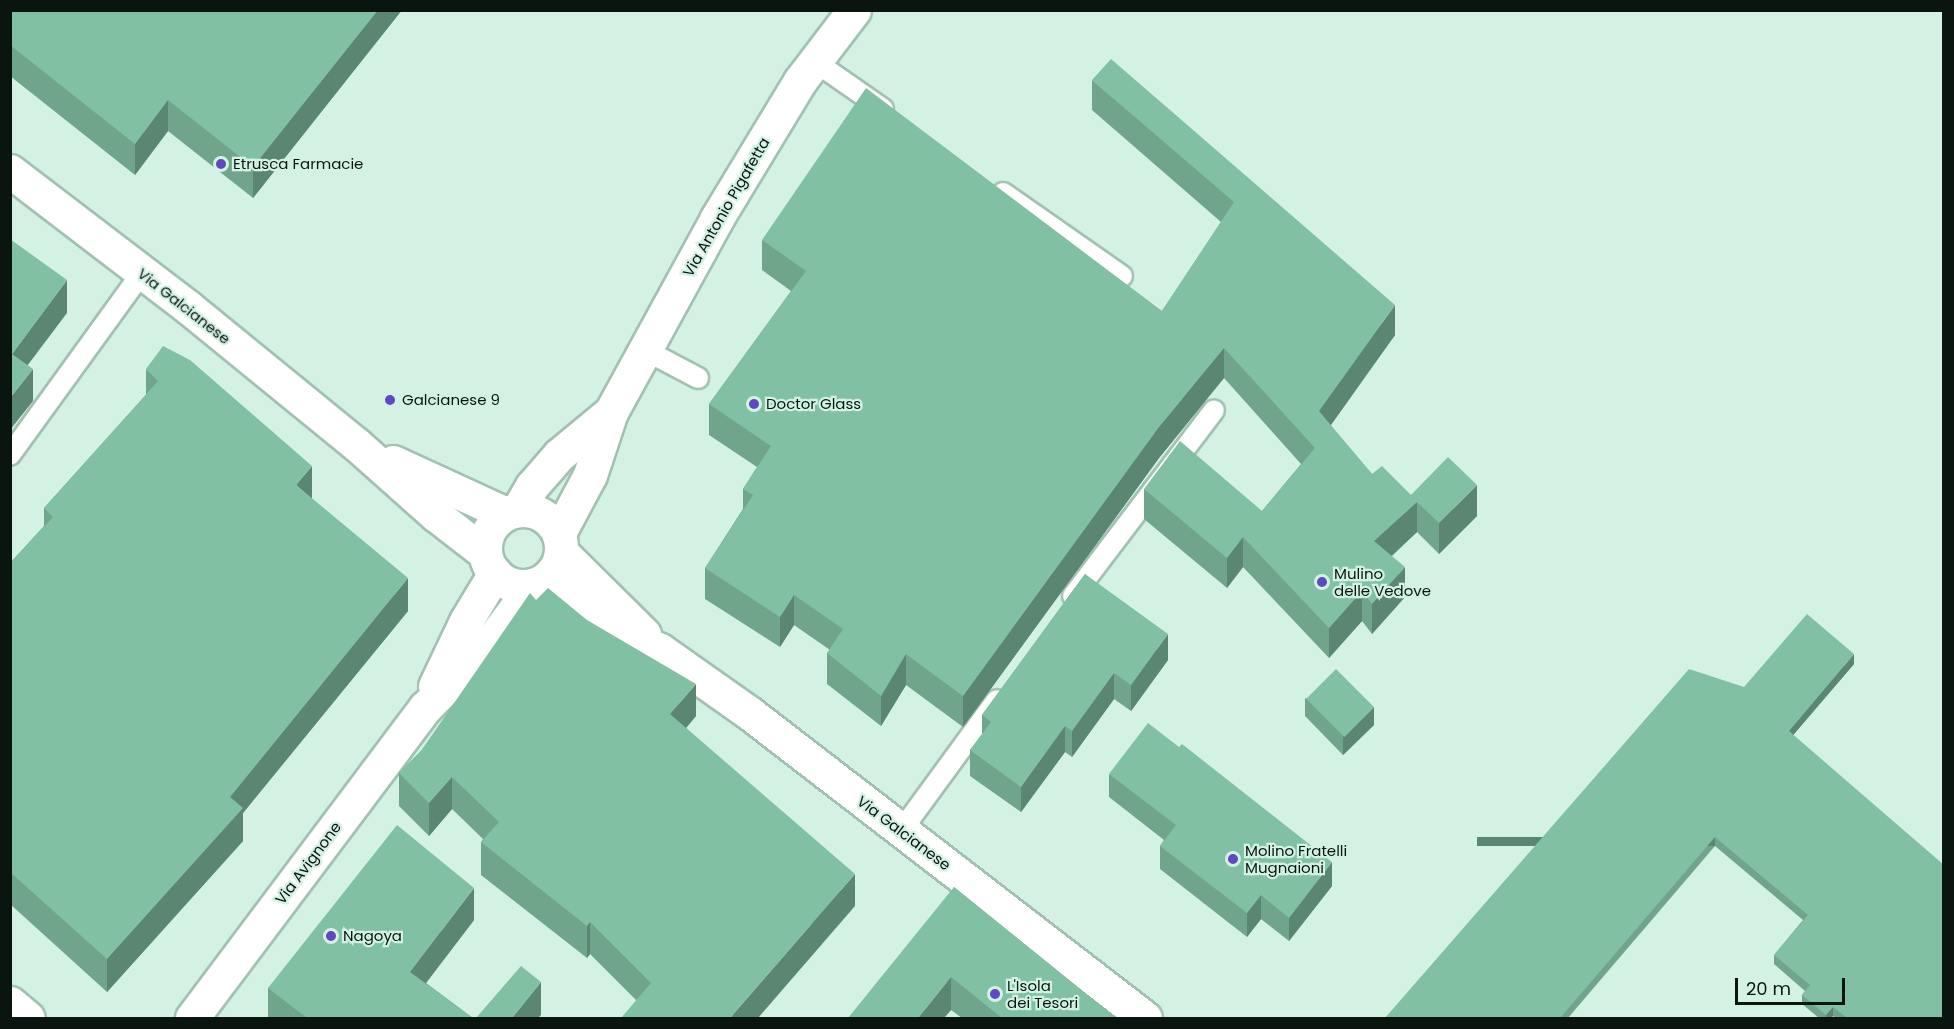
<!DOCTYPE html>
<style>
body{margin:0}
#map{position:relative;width:1954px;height:1029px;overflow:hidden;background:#d3f2e3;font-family:Poppins,sans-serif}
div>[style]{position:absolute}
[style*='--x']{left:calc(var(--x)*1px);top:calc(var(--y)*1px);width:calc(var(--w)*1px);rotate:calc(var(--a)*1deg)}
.roads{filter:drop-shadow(2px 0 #a3c1b2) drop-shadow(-2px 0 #a3c1b2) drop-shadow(0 2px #a3c1b2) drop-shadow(0 -2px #a3c1b2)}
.lane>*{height:20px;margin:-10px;padding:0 10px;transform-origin:10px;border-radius:10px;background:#fff}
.street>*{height:33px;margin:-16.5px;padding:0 16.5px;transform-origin:16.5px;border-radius:16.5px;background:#fff}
.secondary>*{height:33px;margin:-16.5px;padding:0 16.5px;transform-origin:16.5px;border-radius:16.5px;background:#fff}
.secondary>.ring{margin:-16.5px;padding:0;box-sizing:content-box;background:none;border:33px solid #fff;border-radius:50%}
.wall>*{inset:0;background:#70a58c}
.shaded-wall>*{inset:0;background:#5b8672;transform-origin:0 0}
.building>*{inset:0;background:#82c0a3;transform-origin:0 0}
.dots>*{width:16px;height:16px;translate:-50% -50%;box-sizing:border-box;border:3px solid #d3f2e3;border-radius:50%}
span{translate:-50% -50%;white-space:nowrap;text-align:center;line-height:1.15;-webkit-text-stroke:4.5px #d3f2e3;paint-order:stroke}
.poi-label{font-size:15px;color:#0a1510}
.left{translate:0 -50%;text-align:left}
.street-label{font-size:15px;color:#0a1510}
.frame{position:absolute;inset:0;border:12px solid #0a1510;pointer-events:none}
.scale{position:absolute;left:1735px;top:978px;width:110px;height:27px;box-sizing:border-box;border:3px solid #0a1510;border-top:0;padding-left:8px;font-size:18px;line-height:21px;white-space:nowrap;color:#0a1510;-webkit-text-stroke:4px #d3f2e3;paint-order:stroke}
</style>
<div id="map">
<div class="roads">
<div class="lane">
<div style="--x:814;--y:61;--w:84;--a:34.8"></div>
<div style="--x:1003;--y:193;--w:145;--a:34.9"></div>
<div style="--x:645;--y:350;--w:60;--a:27.8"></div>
<div style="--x:10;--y:455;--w:223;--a:-54.1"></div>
<div style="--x:1073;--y:596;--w:233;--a:-52.8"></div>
<div style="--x:901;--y:831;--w:162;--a:-53.8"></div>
</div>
<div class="street">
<div style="--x:518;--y:510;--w:28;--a:-60"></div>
<div style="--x:532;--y:486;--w:41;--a:-48.9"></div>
<div style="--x:559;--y:455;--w:67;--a:-39.6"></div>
<div style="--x:559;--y:533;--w:66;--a:-61.9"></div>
<div style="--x:590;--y:475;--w:66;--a:-71.6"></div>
<div style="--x:611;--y:412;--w:221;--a:-61.3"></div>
<div style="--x:717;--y:218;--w:160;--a:-58.8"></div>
<div style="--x:800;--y:81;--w:89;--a:-52.7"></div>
<div style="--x:435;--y:686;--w:72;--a:-64.5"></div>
<div style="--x:466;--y:621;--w:56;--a:-58.9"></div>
<div style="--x:10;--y:1003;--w:23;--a:40"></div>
<div style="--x:192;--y:1018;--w:388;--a:-53.1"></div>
<div style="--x:425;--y:708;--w:95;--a:-45.4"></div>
<div style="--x:492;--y:640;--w:69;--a:-53.3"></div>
</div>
<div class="secondary">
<div style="--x:10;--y:171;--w:225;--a:37.4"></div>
<div style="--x:189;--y:308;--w:215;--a:39.2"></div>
<div style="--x:356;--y:444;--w:107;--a:41.6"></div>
<div style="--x:436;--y:515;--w:62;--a:37.8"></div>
<div style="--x:393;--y:462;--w:124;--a:24.7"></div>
<div class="ring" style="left:485px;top:510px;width:43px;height:43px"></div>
<div style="--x:561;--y:552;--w:117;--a:44.7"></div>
<div style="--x:541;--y:582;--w:57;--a:36.5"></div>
<div style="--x:587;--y:616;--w:81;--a:25"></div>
<div style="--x:660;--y:650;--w:108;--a:35.2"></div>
<div style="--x:748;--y:712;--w:501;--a:37.62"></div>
</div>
</div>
<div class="wall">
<div style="clip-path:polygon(10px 10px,402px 10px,253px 198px,168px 131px,135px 175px,10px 76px)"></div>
<div style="clip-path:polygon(1092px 80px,1395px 335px,1330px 425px,1372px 474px,1411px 495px,1477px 516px,1439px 554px,1417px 532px,1392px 556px,1405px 597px,1372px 634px,1362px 621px,1329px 658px,1243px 567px,1227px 588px,1144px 519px,1144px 489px,1262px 511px,1301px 464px,1224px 378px,1159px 458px,963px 727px,906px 685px,881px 726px,827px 684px,827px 653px,830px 650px,794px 625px,780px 647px,705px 599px,705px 568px,743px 509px,743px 489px,757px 467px,709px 435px,709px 404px,791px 291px,762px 270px,762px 240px,1162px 311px,1221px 222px,1092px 110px)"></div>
<div style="clip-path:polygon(146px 369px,312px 499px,408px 611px,243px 813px,243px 841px,107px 992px,10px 904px,10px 563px,44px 526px,44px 508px,146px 395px)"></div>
<div style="clip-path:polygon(1085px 574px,1168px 660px,1131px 711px,1114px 699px,1072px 757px,1065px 752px,1021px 812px,970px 776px,970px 750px,982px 734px,982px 715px)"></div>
<div style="clip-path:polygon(536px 600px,696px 716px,686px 728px,855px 906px,636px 1000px,590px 954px,587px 958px,481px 875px,481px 842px,483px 839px,452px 809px,429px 836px,399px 806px,399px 773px,421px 751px)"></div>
<div style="clip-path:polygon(1854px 664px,1793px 735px,1944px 1018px,1836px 1018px,1833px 1016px,1831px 1018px,1819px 1018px,1802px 1004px,1802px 995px,1805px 991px,1774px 964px,1774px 955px,1803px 920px,1715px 846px,1568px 1018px,1385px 1018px,1744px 687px)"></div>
<div style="clip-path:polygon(1305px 698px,1374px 725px,1343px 755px,1305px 716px)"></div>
<div style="clip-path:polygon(1109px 774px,1332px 886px,1289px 941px,1261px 919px,1247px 937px,1160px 869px,1160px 846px,1164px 840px,1109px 797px)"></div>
<div style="clip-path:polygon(954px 887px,1116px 1018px,962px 1018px,951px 1010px,944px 1018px)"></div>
<div style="clip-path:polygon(474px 920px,426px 983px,473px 1018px,268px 1018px,268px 988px)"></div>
</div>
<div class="shaded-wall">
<div style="clip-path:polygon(378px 10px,402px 10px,253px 198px,253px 167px)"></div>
<div style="clip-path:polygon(168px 100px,168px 131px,135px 175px,135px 144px)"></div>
<div style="clip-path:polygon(67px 280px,67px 313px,12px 386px,12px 354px)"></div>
<div style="clip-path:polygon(1395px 305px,1395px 335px,1319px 442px,1319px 411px)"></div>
<div style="clip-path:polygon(1224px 348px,1224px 378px,1159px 458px,963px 727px,963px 696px,1159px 427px)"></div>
<div style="clip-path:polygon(33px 369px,33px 401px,10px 430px,10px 398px)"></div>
<div style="clip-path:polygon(312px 466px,312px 499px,296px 485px)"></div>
<div style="clip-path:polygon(1477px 485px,1477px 516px,1439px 554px,1439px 523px)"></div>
<div style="clip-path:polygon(1417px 502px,1417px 532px,1374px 572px,1374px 541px)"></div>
<div style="clip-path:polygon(1243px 537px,1243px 567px,1227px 588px,1227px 558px)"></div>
<div style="clip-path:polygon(1405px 567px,1405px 597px,1372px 634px,1372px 604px)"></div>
<div style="clip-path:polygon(408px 578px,408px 611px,243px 813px,243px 841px,107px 992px,107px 959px,230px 797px)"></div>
<div style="clip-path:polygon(1362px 591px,1362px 621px,1329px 658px,1329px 628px)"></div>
<div style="clip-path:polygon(794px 595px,794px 625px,780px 647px,780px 617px)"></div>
<div style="clip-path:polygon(1168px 634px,1168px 660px,1131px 711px,1131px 685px)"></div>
<div style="clip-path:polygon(906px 654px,906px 685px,881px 726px,881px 696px)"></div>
<div style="clip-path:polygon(1854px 654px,1854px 664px,1789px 740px,1789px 731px)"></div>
<div style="clip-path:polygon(1114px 673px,1114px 699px,1072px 757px,1072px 731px)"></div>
<div style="clip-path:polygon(696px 684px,696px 716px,670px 747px,670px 714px)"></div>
<div style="clip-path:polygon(1374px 707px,1374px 725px,1343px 755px,1343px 737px)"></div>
<div style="clip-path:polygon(1065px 726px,1065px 752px,1021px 812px,1021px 787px)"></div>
<div style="clip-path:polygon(452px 777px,452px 809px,429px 836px,429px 803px)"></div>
<div style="left:1715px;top:837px;width:9px;height:238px;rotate:90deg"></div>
<div style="clip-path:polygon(1332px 862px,1332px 886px,1289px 941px,1289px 918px)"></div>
<div style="clip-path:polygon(855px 874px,855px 906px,758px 1018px,730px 1018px)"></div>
<div style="clip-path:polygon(474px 888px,474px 920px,410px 1004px,410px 972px)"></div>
<div style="clip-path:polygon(1261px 895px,1261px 919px,1247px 937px,1247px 913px)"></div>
<div style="clip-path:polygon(590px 922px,590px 954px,587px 958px,587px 926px)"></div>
<div style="clip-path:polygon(951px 977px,951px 1010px,944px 1018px,918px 1018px)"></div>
<div style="clip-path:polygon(541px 982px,541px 1015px,538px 1018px,512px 1018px)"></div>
<div style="clip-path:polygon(1833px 1007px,1833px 1016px,1831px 1018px,1826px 1018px,1826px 1015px)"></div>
</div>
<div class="building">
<div style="clip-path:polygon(10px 10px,378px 10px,253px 167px,168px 100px,135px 144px,10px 45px)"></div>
<div style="clip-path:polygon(1111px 59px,1395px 305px,1319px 411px,1372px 474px,1382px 466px,1411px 495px,1448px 457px,1477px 485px,1439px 523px,1417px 502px,1374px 541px,1405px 567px,1372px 604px,1362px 591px,1329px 628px,1243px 537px,1227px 558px,1144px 489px,1180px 441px,1262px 511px,1315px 448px,1224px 348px,1159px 427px,963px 696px,906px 654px,881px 696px,827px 653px,843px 629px,794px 595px,780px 617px,705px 568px,753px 495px,743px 489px,771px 446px,709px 404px,806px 271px,762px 240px,866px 88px,1162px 311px,1234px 202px,1092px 80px)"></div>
<div style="clip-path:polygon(10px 239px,67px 280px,12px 354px,33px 369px,10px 398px)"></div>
<div style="clip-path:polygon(163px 346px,190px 360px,312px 466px,296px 485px,408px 578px,230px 797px,243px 808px,107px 959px,10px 872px,10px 563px,53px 517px,44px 508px,158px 381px,146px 369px)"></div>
<div style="clip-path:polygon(1085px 574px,1168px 634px,1131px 685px,1114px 673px,1072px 731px,1065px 726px,1021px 787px,970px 750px,991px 722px,982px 715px)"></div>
<div style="clip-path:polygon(548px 588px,587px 620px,696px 684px,670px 714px,855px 874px,730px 1018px,621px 1018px,651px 983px,590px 922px,587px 926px,481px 842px,499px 822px,452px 777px,429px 803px,399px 773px,421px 751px,530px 593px,536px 600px)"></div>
<div style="clip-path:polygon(1807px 614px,1854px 654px,1789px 731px,1944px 865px,1944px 1018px,1847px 1018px,1833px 1007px,1826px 1015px,1802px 995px,1810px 985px,1774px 955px,1808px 915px,1715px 837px,1560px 1018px,1385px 1018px,1689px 669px,1744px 687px)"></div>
<div style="left:1336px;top:669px;width:54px;height:42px;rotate:45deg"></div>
<div style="clip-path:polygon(1148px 723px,1179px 747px,1182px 744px,1332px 862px,1289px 918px,1261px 895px,1247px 913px,1160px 846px,1176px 825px,1109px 774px)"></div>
<div style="clip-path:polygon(397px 825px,474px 888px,410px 972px,473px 1018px,307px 1018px,268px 988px)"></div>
<div style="clip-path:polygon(954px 887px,1116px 1018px,1002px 1018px,951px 977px,918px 1018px,848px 1018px)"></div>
<div style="clip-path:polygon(521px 966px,541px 982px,512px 1018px,476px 1018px)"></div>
</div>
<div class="dots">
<div style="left:221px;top:164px;background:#6048c0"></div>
<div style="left:390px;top:400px;background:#6048c0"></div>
<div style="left:754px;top:404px;background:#6048c0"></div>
<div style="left:1322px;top:582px;background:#6048c0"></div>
<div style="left:1233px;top:859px;background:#6048c0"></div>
<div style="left:331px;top:936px;background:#6048c0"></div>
<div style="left:995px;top:994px;background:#6048c0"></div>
</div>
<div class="poi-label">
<span class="left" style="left:233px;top:164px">Etrusca Farmacie</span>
<span class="left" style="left:402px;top:400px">Galcianese 9</span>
<span class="left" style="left:766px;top:404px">Doctor Glass</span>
<span class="left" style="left:1334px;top:582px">Mulino<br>delle Vedove</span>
<span class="left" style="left:1245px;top:859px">Molino Fratelli<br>Mugnaioni</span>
<span class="left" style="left:343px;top:936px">Nagoya</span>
<span class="left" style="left:1007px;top:994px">L'Isola<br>dei Tesori</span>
</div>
<div class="street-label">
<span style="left:726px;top:207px;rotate:-60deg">Via Antonio Pigafetta</span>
<span style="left:184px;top:306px;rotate:38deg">Via Galcianese</span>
<span style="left:904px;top:833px;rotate:37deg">Via Galcianese</span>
<span style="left:308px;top:863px;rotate:-53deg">Via Avignone</span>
</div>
<div class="frame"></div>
<div class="scale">20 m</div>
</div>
